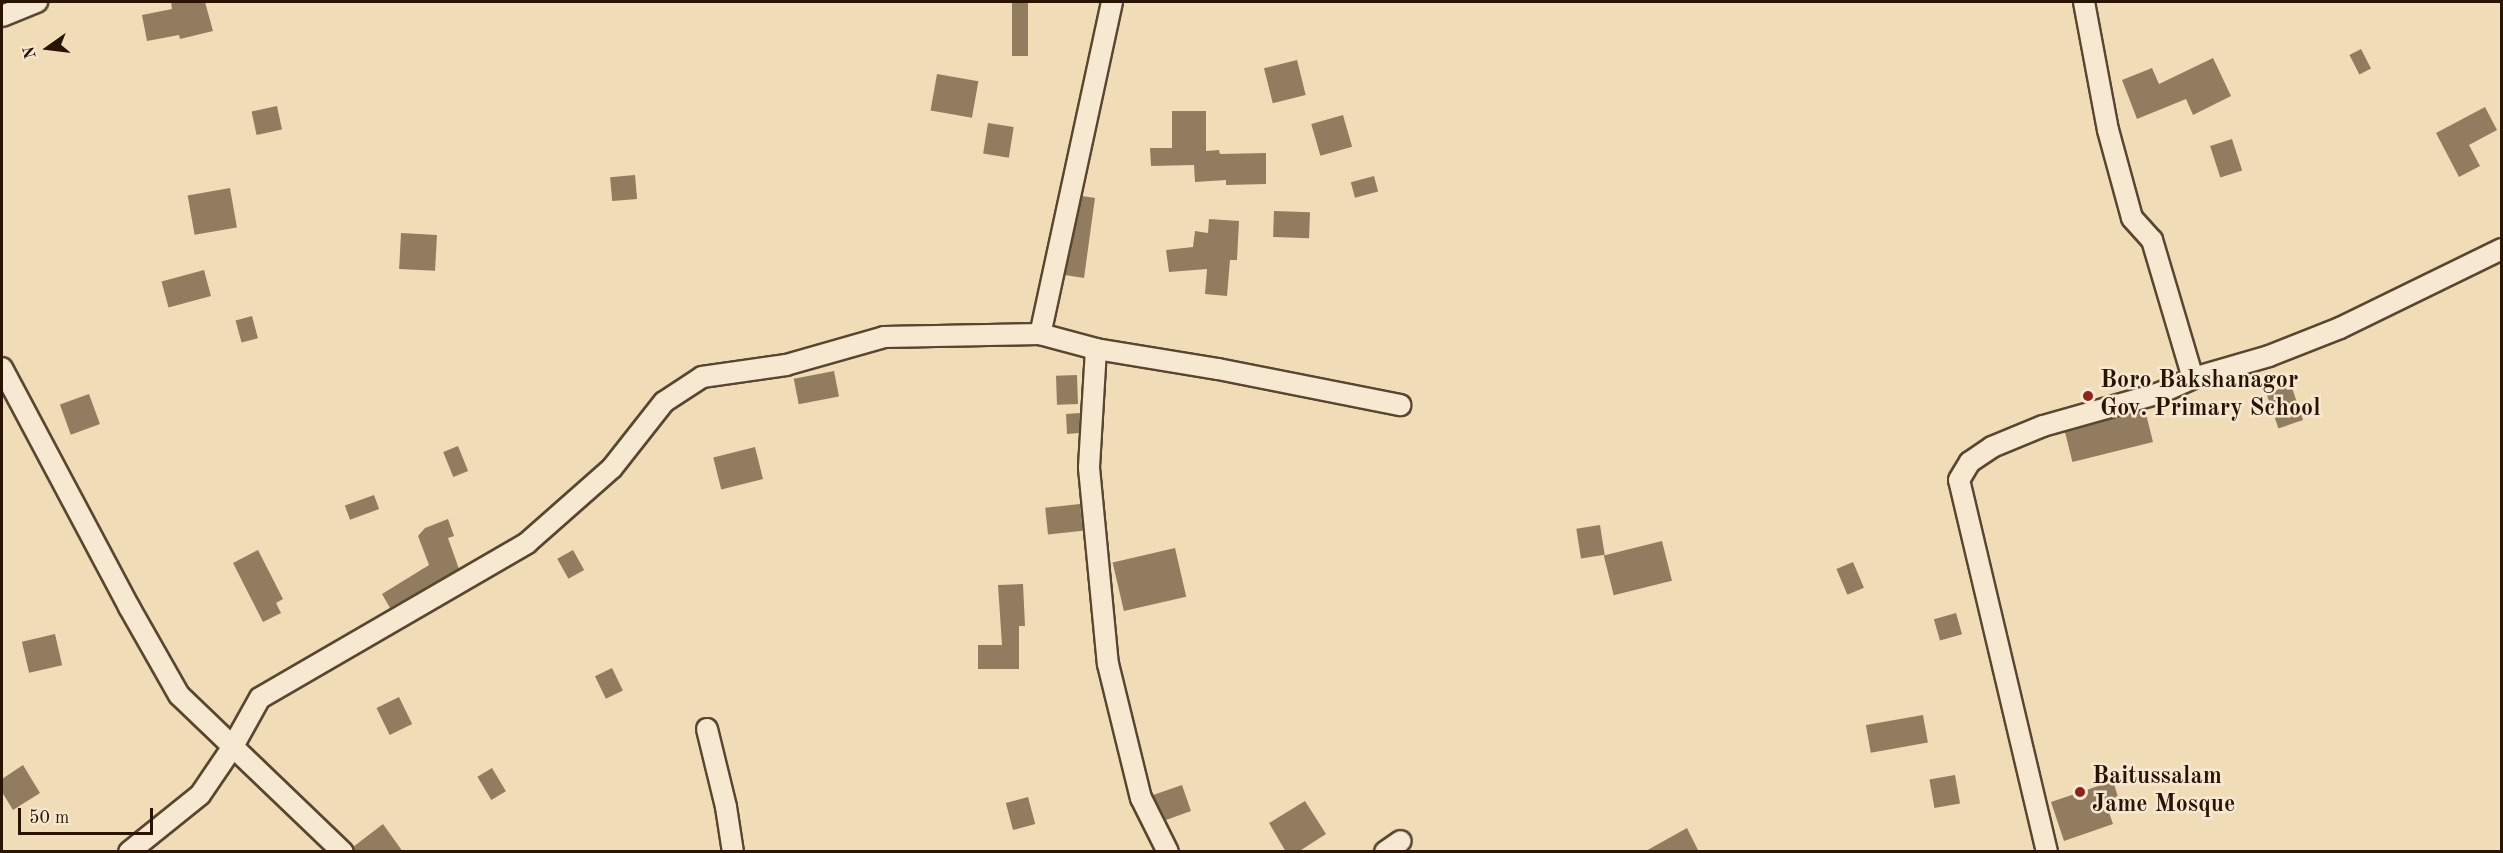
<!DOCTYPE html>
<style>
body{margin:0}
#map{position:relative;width:2503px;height:853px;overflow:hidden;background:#f1dcb8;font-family:"Old Standard TT",serif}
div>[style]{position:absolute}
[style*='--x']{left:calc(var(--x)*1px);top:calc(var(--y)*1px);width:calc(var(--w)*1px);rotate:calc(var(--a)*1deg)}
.building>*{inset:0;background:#917c60;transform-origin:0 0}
.roads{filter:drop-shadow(2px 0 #5a462f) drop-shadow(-2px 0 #5a462f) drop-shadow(0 2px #5a462f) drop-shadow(0 -2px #5a462f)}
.minor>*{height:20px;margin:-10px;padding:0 10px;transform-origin:10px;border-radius:10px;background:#f6e8d1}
.dots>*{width:16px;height:16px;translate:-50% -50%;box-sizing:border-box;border:3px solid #f6e8d1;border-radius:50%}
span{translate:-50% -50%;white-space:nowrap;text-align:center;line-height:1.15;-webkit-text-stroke:5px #f6e8d1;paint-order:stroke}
.poi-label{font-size:24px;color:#281401;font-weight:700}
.left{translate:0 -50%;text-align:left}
.frame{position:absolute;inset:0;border:3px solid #281401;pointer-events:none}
.north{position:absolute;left:18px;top:18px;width:60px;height:60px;-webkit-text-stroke:4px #f6e8d1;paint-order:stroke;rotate:256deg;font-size:16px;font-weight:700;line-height:24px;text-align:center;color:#281401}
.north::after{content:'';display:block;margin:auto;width:21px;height:27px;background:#281401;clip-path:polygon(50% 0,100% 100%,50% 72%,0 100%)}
.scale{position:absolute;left:18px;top:808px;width:135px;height:27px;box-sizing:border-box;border:3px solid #281401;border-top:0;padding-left:8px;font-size:18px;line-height:21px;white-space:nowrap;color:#281401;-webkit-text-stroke:4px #f6e8d1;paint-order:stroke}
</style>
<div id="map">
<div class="building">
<div style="clip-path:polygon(171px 2px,205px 2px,213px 31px,180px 39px,179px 35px,147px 41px,142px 15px,172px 9px)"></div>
<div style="left:1012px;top:2px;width:16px;height:54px"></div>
<div style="left:2361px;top:49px;width:22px;height:13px;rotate:63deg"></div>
<div style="clip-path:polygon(2213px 58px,2231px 96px,2193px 115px,2186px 99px,2137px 119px,2122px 80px,2152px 68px,2159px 84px)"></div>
<div style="left:1297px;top:60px;width:36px;height:34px;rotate:76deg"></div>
<div style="left:937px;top:74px;width:42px;height:37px;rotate:10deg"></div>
<div style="left:277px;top:106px;width:24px;height:26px;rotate:78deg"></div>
<div style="clip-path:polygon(2485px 107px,2497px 130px,2469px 145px,2480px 166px,2459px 177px,2436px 133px)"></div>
<div style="clip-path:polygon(1172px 111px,1206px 111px,1206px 151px,1219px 150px,1220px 154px,1266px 153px,1266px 184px,1226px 185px,1226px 180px,1195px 182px,1194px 165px,1151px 166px,1150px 148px,1172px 148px)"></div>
<div style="left:1343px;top:115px;width:33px;height:33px;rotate:74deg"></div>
<div style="left:988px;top:123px;width:26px;height:31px;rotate:9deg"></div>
<div style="left:2232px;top:139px;width:33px;height:23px;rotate:72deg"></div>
<div style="left:635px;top:175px;width:24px;height:25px;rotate:85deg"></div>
<div style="left:1374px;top:176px;width:16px;height:24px;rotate:75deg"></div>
<div style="left:230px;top:188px;width:40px;height:43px;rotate:80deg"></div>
<div style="clip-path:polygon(1082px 196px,1095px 198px,1084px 278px,1065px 275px)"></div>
<div style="left:1274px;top:211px;width:36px;height:26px;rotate:2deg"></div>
<div style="clip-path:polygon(1209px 219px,1239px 221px,1237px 260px,1230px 260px,1227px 296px,1205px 294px,1207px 269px,1169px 272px,1166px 250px,1193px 247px,1195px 231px,1208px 233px)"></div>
<div style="left:401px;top:233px;width:36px;height:36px;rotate:3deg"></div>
<div style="left:204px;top:270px;width:27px;height:44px;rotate:75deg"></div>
<div style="left:252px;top:316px;width:23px;height:17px;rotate:75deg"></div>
<div style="left:834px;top:371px;width:26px;height:41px;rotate:79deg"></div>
<div style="left:1077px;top:375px;width:29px;height:21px;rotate:88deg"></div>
<div style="left:2291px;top:385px;width:37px;height:26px;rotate:71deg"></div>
<div style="left:89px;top:394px;width:32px;height:31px;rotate:70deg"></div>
<div style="left:2145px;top:410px;width:33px;height:83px;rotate:76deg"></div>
<div style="clip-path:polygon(1080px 413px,1079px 433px,1067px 434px,1066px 414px)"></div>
<div style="left:458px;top:446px;width:27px;height:16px;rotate:68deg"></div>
<div style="left:755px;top:447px;width:33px;height:43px;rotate:76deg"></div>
<div style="left:374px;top:495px;width:15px;height:31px;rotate:70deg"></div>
<div style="left:1080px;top:504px;width:27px;height:35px;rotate:84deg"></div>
<div style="clip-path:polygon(448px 519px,454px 536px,448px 538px,459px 569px,390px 608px,382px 594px,429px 565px,418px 536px,425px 528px)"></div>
<div style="left:1600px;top:525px;width:30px;height:24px;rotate:81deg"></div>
<div style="left:1662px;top:541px;width:41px;height:60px;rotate:76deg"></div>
<div style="left:1175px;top:548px;width:50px;height:64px;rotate:77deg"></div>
<div style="clip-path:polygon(258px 550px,283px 599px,276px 603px,281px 613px,263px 622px,233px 563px)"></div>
<div style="left:573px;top:550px;width:23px;height:18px;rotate:61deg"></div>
<div style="left:1853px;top:562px;width:28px;height:18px;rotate:67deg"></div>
<div style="clip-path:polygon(1023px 584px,1025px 626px,1019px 626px,1019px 669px,978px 669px,978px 645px,1002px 645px,998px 585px)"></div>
<div style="left:1956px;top:613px;width:22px;height:23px;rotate:74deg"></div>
<div style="left:55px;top:634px;width:32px;height:34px;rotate:77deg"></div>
<div style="left:612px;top:668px;width:25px;height:19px;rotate:64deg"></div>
<div style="left:399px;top:697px;width:30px;height:25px;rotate:64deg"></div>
<div style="left:1923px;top:715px;width:28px;height:58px;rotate:80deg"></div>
<div style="clip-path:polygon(23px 765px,40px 793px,13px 810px,2px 792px,2px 779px)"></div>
<div style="left:492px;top:768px;width:27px;height:17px;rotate:59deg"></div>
<div style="left:1955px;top:775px;width:29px;height:26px;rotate:80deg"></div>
<div style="clip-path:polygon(2113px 781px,2118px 797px,2105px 801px,2113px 824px,2064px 841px,2051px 802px)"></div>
<div style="clip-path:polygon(1182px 785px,1191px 811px,1166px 820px,1153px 795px)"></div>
<div style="left:1028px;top:797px;width:28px;height:23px;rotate:75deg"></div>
<div style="clip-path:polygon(1305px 801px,1326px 834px,1298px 852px,1286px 852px,1269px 823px)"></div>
<div style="clip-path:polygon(383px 824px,403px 852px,355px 852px,353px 847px)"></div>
<div style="clip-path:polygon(1687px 828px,1699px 852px,1644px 852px)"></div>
</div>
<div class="roads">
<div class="minor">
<div style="--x:1112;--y:2;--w:340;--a:102.2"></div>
<div style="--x:1040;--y:334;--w:58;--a:15"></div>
<div style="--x:1096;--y:349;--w:124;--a:9.3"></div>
<div style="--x:1218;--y:369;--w:186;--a:11.2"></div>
<div style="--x:2084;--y:2;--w:130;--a:79.4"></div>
<div style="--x:2108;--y:130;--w:91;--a:74.7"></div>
<div style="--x:2132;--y:218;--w:30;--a:48"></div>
<div style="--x:2152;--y:240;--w:144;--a:73.5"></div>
<div style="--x:2;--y:16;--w:38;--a:-22"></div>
<div style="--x:1096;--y:349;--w:119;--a:93.4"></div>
<div style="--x:1089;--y:468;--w:197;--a:84.5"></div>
<div style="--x:1108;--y:664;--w:138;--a:76.2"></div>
<div style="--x:1141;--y:798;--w:60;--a:63.4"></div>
<div style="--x:2;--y:368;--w:271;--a:62"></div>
<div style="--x:129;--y:607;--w:101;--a:60.4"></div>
<div style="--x:179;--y:695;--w:227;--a:43.8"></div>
<div style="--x:707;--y:729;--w:80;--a:76.3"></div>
<div style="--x:726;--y:807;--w:46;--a:81.2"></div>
<div style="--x:129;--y:852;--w:91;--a:-38.8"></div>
<div style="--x:200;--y:795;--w:57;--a:-55.8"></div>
<div style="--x:232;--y:748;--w:57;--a:-60.8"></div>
<div style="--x:260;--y:698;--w:309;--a:-30.1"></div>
<div style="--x:527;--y:543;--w:113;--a:-41.4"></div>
<div style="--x:612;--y:468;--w:84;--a:-51.8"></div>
<div style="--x:664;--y:402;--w:45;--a:-33.3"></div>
<div style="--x:702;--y:377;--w:85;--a:-8.1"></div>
<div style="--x:786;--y:365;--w:102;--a:-15.9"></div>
<div style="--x:884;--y:337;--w:156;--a:-1.1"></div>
<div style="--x:1385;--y:852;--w:19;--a:-35"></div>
<div style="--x:2047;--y:852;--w:382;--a:-103.3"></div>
<div style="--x:1959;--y:480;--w:21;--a:-59"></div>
<div style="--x:1970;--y:462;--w:27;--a:-34"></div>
<div style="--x:1992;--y:447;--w:55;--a:-22.4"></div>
<div style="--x:2043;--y:426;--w:122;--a:-15.8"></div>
<div style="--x:2160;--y:393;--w:36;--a:-24"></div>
<div style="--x:2193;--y:378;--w:79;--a:-16.1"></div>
<div style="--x:2269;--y:356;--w:76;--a:-21.5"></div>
<div style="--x:2340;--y:328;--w:180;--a:-26"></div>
</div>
</div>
<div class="dots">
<div style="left:2088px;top:396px;background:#8f2418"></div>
<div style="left:2080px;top:792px;background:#8f2418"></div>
</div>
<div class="poi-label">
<span class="left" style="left:2100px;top:396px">Boro Bakshanagor<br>Gov. Primary School</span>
<span class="left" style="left:2092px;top:792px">Baitussalam<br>Jame Mosque</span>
</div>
<div class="frame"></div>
<div class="north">N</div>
<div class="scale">50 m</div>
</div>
